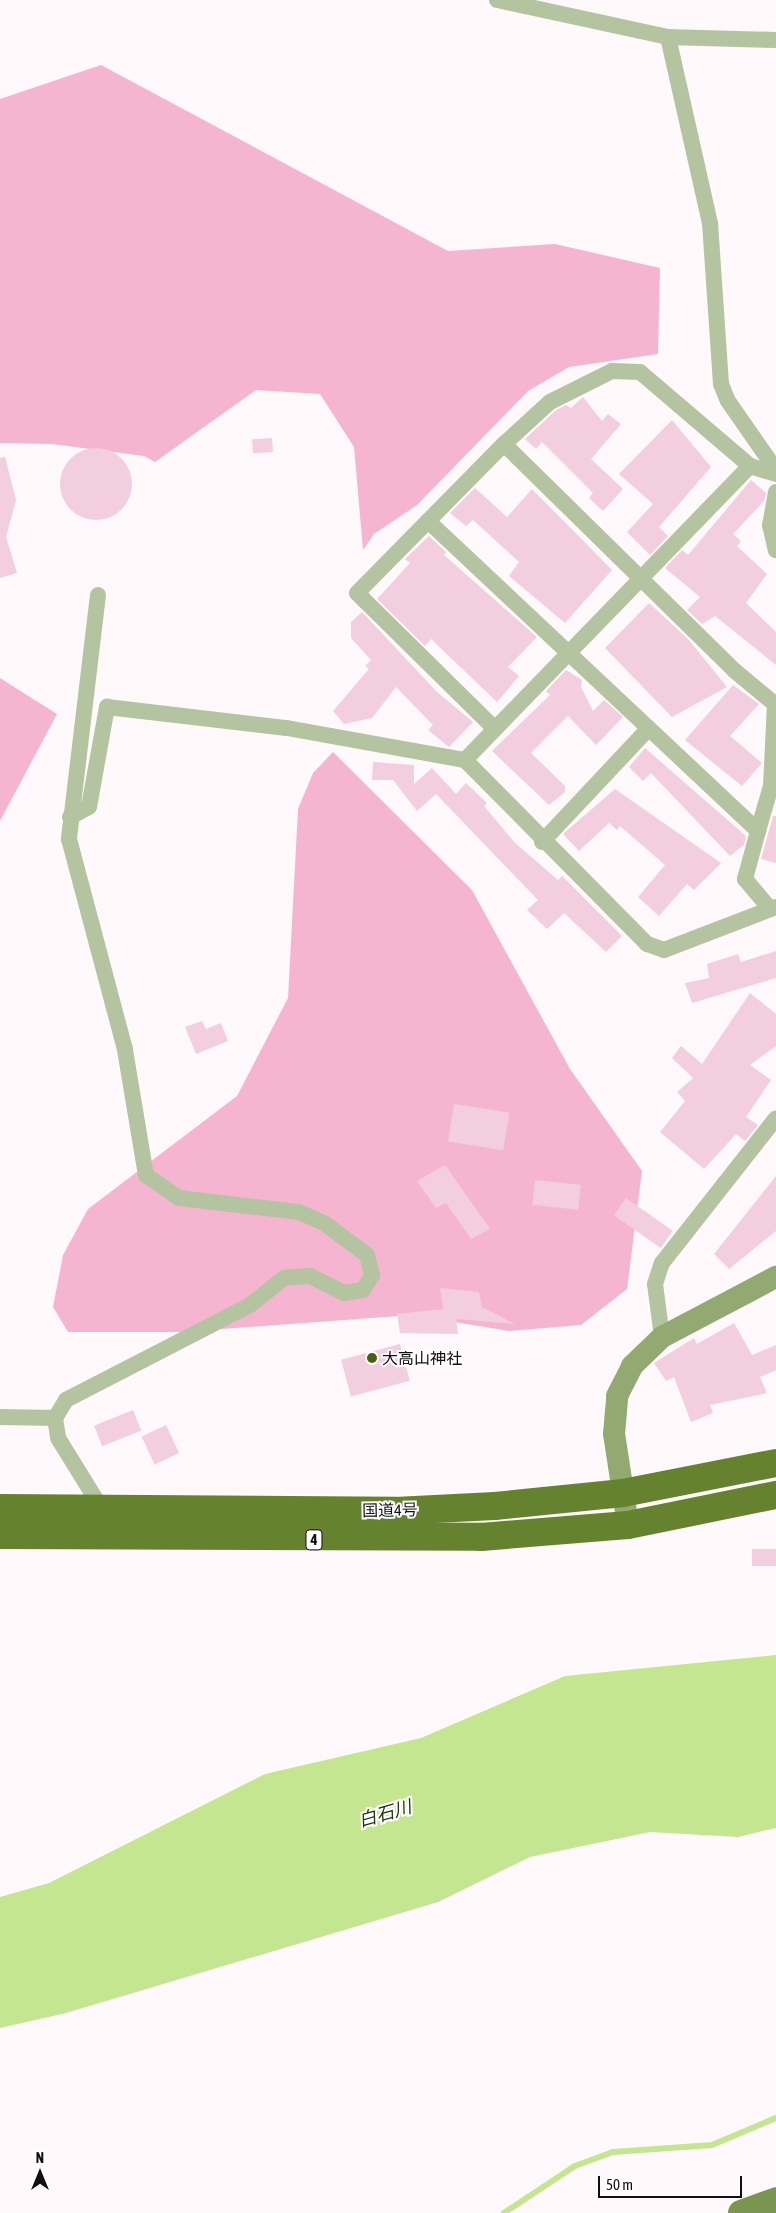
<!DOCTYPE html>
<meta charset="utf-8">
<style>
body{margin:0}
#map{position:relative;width:776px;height:2213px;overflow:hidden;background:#fff9fb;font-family:"Asap Condensed","Noto Sans JP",sans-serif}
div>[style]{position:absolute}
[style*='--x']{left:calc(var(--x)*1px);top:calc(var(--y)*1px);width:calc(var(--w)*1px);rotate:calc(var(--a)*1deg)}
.green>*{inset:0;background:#f5b5d1}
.water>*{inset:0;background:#c4e690}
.stream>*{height:5.5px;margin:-2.75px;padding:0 2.75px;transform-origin:2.75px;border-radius:2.75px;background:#c4e690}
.building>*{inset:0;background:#f3cede;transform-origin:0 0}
.round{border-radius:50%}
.street>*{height:16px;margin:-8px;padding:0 8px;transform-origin:8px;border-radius:8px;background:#b4c4a0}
.secondary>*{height:22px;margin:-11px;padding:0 11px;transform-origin:11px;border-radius:11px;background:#92a972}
.primary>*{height:26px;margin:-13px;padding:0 13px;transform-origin:13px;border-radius:13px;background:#7a9550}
.highway>*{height:28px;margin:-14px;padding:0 14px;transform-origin:14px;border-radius:14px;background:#65832f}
.dots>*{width:14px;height:14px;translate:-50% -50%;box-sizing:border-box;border:2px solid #fff;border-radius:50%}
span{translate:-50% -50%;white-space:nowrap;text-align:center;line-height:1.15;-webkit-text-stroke:4px #fff;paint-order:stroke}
.shield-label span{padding:1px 4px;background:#fff;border:1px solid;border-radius:4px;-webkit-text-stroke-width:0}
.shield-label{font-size:15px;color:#130e10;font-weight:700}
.poi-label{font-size:16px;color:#130e10}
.left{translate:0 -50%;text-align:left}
.street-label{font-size:16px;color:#130e10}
.water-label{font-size:18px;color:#263310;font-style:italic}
.north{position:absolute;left:15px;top:2148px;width:50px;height:50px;-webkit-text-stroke:4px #fff;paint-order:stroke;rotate:0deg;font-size:14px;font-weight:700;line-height:20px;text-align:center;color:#130e10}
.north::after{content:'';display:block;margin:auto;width:18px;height:22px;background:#130e10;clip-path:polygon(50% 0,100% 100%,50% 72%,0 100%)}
.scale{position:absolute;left:598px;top:2176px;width:144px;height:22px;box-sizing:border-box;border:2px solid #130e10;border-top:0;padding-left:6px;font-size:15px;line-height:18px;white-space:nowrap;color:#130e10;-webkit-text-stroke:4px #fff;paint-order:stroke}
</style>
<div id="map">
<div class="green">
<div style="clip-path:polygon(101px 65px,448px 251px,555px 244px,660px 268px,658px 354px,569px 367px,528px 391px,417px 505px,374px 534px,363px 550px,354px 447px,320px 394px,256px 390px,155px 462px,144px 456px,52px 444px,0 443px,0 99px)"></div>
<div style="clip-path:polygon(0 678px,57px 714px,0 821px)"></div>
<div style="clip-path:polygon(333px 752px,472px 890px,570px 1069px,642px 1171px,627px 1289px,581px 1325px,509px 1331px,412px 1315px,181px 1332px,68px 1332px,53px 1307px,63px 1255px,88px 1209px,237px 1096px,288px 998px,298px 809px,313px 773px)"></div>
</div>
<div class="water">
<div style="clip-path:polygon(776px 1655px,776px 1828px,738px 1837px,650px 1832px,530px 1857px,438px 1902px,66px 2013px,0 2028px,0 1897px,49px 1883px,265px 1774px,421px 1738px,565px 1676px)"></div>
</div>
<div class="stream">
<div style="--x:504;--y:2213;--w:85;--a:-33.5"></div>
<div style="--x:575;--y:2166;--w:40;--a:-20.2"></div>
<div style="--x:613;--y:2152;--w:99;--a:-4"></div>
<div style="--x:712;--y:2145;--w:69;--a:-22.9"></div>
</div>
<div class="building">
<div style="clip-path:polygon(583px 397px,602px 421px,608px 414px,621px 424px,591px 459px,623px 489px,603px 511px,589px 498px,593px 493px,542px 442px,536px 449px,525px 439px,556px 410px,566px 405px,571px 408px)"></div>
<div style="clip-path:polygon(672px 420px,711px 467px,659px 527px,668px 536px,650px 555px,627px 532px,653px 504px,619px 474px)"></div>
<div style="left:272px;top:438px;width:14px;height:20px;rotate:86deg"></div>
<div class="round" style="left:60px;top:448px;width:72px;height:72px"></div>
<div style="clip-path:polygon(5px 457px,16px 500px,6px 537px,17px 573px,0 578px,0 458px)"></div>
<div style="clip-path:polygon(751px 480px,766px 493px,764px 501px,733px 534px,741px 541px,737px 546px,767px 574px,746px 603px,776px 632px,776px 665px,715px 616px,702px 624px,687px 610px,700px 597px,665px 568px,682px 550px,688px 555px)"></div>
<div style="clip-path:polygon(475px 488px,507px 517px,532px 489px,612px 570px,565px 623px,509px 576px,519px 562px,473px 520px,466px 526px,450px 513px)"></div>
<div style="clip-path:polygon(429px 536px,446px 552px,444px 555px,537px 637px,508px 667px,519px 676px,497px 702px,431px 639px,425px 646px,377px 599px,410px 563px,405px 559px)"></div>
<div style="clip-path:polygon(649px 603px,688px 639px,727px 687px,672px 717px,605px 648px)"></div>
<div style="clip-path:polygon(362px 612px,437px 692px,473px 722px,449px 747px,428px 730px,433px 725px,396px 687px,372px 718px,344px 724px,333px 711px,369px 669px,365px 666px,371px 660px,351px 638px,351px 622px)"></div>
<div style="clip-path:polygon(566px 670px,582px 680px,581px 687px,593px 711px,604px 700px,623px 717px,596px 745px,568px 716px,531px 753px,565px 786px,565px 792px,549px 805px,492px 751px,550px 695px,546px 691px)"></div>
<div style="clip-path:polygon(733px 685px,759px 704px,730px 736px,762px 763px,742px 786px,685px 740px)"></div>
<div style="clip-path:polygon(645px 748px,746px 836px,744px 845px,730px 856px,651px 773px,643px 781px,629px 767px)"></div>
<div style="clip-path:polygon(373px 762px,414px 765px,414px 784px,432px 768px,456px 794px,466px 783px,487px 803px,484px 806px,515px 843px,558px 880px,562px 876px,622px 936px,606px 952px,564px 913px,547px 929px,527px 910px,538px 900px,436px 794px,417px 811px,393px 780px,372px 780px)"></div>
<div style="clip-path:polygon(615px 789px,721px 863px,694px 890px,687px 884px,659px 916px,638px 897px,665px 865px,620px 826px,617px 830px,609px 823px,579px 851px,563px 834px)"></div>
<div style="clip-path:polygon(773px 816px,776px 816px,776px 863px,761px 859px)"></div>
<div style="clip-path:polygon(776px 951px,776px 978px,692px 1003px,685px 983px,709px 978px,707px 964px,738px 954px,741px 962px)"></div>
<div style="clip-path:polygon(750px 993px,776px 1014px,776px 1046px,750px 1065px,771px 1080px,746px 1117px,758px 1125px,745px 1141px,736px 1134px,704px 1169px,660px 1132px,685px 1101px,677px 1092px,693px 1078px,672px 1058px,681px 1046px,702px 1064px)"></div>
<div style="clip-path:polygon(202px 1021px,206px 1029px,221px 1023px,228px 1041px,196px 1054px,185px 1027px)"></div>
<div style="left:454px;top:1104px;width:56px;height:38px;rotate:9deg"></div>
<div style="clip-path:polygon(445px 1165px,490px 1229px,471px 1239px,446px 1203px,436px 1208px,417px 1181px)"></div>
<div style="clip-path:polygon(776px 1176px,776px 1231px,729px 1269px,714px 1254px)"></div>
<div style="left:535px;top:1180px;width:46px;height:25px;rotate:6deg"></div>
<div style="left:626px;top:1198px;width:57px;height:21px;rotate:35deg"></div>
<div style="clip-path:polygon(440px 1288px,479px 1292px,482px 1307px,515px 1324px,456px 1319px,458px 1334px,400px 1333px,397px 1314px,443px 1309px)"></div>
<div style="clip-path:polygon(734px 1323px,752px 1355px,776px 1345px,776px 1370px,760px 1377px,767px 1393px,710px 1405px,713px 1413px,691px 1422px,674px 1377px,666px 1381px,654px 1363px,694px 1338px,697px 1344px)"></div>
<div style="left:400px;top:1344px;width:38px;height:61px;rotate:75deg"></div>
<div style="left:133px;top:1410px;width:22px;height:42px;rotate:68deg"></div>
<div style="left:166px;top:1425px;width:31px;height:27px;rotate:65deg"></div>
<div style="left:776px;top:1549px;width:17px;height:24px;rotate:90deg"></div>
</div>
<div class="street">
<div style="--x:497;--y:0;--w:175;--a:12.2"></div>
<div style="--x:668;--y:37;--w:108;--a:1.6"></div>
<div style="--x:668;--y:37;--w:191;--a:77.3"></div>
<div style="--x:710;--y:223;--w:161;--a:86.1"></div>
<div style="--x:721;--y:384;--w:18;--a:68"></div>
<div style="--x:728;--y:401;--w:84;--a:55.2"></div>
<div style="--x:504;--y:444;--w:62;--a:-42.4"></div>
<div style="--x:550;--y:402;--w:69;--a:-26.6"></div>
<div style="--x:612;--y:371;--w:28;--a:2"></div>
<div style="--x:640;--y:372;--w:145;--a:40.5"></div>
<div style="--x:776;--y:492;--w:34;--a:100"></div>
<div style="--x:770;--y:525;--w:26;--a:77"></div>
<div style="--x:428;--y:521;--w:453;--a:43.2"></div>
<div style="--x:758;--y:831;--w:50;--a:105.2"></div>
<div style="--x:745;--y:879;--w:39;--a:50"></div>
<div style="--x:98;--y:595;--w:246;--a:96.8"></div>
<div style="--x:69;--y:839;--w:218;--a:75.1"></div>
<div style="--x:125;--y:1050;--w:127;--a:80.5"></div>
<div style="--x:146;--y:1175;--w:40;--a:34.9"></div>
<div style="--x:179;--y:1198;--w:121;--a:6.7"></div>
<div style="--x:299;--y:1212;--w:27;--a:24"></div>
<div style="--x:324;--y:1223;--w:54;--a:36.7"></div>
<div style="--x:367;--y:1255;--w:21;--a:76"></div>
<div style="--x:372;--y:1275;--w:17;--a:121"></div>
<div style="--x:363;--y:1290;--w:19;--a:171"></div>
<div style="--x:344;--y:1293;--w:38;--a:-153"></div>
<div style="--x:310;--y:1276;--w:26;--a:176"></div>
<div style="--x:284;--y:1278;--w:43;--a:141.5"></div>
<div style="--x:250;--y:1305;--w:207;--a:152.7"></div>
<div style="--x:66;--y:1400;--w:21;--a:121"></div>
<div style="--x:55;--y:1418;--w:20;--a:81"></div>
<div style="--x:58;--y:1438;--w:86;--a:58.3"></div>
<div style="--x:494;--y:728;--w:192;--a:-135.4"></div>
<div style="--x:357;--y:593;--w:209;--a:-45.4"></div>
<div style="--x:504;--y:444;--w:324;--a:44.5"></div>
<div style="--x:735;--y:671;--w:53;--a:39.7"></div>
<div style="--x:465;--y:760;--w:409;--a:-45.9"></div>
<div style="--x:750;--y:466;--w:27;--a:17"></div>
<div style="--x:70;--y:817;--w:21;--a:-28"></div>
<div style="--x:89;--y:807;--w:102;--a:-79.8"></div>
<div style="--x:107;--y:707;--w:181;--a:6.7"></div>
<div style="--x:287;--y:728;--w:181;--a:10.2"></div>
<div style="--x:465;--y:760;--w:259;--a:45.3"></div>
<div style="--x:647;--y:944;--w:18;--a:19"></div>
<div style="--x:664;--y:950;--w:120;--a:-21"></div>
<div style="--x:758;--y:831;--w:47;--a:-73.9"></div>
<div style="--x:771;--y:786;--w:81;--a:-87.2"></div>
<div style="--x:542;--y:842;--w:156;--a:-46.8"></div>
<div style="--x:662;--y:1337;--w:53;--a:-97.5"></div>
<div style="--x:655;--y:1284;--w:22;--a:-72"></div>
<div style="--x:662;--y:1263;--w:184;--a:-51.8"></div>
<div style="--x:0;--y:1417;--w:55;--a:1"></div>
</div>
<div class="secondary">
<div style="--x:628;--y:1525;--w:92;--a:-98.7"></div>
<div style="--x:614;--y:1434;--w:38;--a:-85"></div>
<div style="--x:617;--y:1396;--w:34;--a:-63"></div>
<div style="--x:632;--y:1366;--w:42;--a:-44"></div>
<div style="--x:662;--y:1337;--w:129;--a:-27.8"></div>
</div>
<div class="primary">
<div style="--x:741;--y:2213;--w:37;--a:-20"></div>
</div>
<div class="highway">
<div style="--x:0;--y:1508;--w:395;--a:0.4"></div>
<div style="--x:395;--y:1511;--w:100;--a:-2.9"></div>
<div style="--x:495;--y:1506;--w:129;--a:-5.8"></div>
<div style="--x:623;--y:1493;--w:156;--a:-11.1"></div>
<div style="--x:0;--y:1535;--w:481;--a:0.2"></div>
<div style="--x:481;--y:1537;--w:147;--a:-4.7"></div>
<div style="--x:628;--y:1525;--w:151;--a:-11.5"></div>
</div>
<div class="dots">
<div style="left:372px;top:1358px;background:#46600e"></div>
</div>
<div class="shield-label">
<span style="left:314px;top:1540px">4</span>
</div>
<div class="poi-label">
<span class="left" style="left:382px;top:1358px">大高山神社</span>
</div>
<div class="street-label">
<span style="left:390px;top:1510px;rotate:-1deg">国道4号</span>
</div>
<div class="water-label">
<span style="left:385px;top:1814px;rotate:-16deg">白石川</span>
</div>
<div class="north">N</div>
<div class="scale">50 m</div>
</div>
